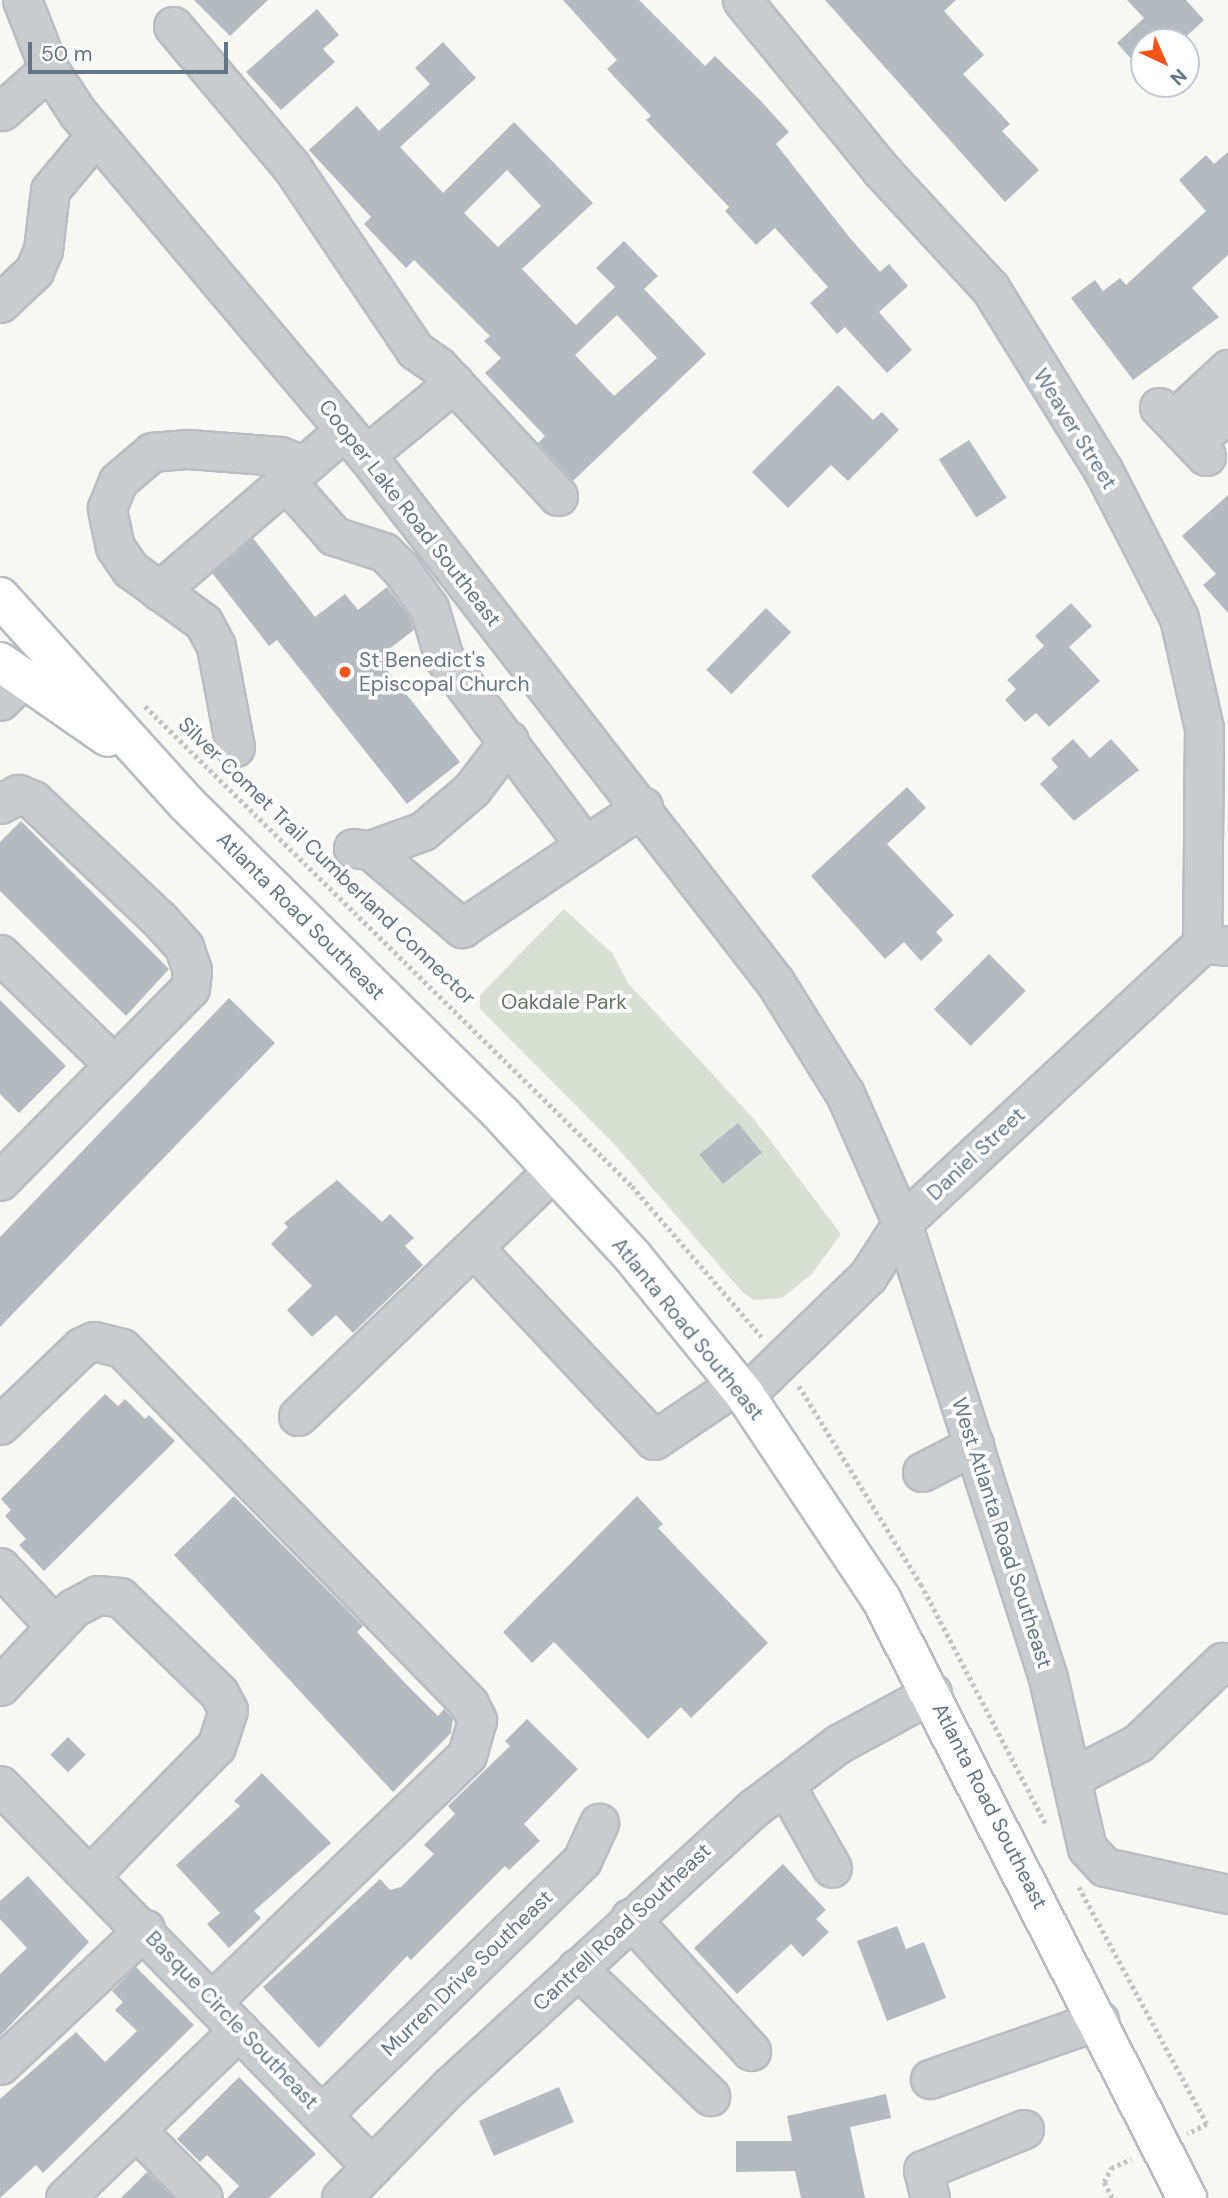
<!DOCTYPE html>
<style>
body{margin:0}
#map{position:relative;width:1228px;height:2198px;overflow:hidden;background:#f7f7f3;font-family:"DM Sans",sans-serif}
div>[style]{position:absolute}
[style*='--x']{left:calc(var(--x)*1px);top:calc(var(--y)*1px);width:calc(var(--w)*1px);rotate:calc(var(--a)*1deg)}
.green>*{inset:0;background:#d8e0d4}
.building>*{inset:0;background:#b3bbc1;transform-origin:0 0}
.path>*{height:4.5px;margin-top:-2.25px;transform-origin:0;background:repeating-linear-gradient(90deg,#c2c3c5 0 3.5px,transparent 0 7px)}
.roads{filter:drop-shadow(2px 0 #b9bdc1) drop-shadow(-2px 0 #b9bdc1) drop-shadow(0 2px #b9bdc1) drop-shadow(0 -2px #b9bdc1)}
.minor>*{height:37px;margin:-18.5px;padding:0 18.5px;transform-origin:18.5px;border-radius:18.5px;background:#c9cccf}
.major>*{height:38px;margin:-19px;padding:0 19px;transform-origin:19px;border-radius:19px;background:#fff}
.dots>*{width:19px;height:19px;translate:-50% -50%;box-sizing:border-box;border:4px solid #fff;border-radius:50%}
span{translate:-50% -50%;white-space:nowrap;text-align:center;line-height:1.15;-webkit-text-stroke:7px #fff;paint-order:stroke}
.street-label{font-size:21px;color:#637688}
.poi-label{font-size:21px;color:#637688}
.left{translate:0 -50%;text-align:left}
.park-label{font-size:21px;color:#63795f}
.north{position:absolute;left:1130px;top:28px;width:70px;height:70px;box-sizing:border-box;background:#fff;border:2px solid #c1c8cf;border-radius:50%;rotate:136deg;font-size:19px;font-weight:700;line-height:28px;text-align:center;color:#637688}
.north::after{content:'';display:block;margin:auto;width:24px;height:32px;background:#f45417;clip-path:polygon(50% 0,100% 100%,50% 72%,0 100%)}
.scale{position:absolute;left:28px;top:42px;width:200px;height:32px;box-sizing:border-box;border:4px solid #637688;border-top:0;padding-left:9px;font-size:21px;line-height:24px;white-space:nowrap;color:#637688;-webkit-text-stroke:5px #fff;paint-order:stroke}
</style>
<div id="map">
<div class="green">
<div style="clip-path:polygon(564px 909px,613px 954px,628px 983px,753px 1118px,841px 1234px,811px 1275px,782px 1298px,754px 1300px,742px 1292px,616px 1146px,480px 1009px,480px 995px)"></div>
</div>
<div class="building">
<div style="clip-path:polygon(194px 0,268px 0,230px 36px)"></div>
<div style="clip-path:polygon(563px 0,639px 0,705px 66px,715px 56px,760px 100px,789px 132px,776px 144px,850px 238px,880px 272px,889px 264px,908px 286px,879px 312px,912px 350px,887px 373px,845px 327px,837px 334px,810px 303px,828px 287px,775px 228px,756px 245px,725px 211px,729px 207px,646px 120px,651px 116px,607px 69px,617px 60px)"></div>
<div style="clip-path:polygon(825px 0,956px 0,944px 11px,984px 55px,963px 74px,1010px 124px,1002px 131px,1039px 170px,1005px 202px)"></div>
<div style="clip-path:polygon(1127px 0,1186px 0,1204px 20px,1180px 42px,1144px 42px,1144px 73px,1117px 43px,1144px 18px)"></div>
<div style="clip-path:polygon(317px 9px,339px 35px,323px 49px,335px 62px,281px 110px,246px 72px)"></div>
<div style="clip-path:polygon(evenodd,443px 42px,476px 78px,400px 147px,443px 193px,514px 122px,593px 203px,522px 269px,576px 325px,615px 287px,596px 268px,624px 241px,658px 276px,644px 289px,706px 354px,573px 481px,538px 443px,545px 436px,485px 373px,501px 358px,484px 341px,490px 336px,414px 260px,406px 268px,364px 224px,371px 217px,309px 150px,357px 106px,379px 131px,430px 84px,415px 68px,443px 42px,507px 170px,541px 206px,498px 247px,464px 213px,507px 170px,443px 42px,617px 315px,657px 358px,614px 396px,575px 355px,617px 315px)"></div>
<div style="clip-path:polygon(1228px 152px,1228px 255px,1192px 288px,1219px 317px,1133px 380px,1071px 298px,1095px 280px,1103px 291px,1120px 278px,1126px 285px,1206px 211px,1179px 180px,1206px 155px,1214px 164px)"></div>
<div style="clip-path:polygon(838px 385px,873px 420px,882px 412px,899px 430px,848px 481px,831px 465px,788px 508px,752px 472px)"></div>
<div style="left:969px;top:440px;width:69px;height:36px;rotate:57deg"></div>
<div style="clip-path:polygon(1228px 495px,1228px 613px,1203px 585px,1216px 574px,1182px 536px)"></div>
<div style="clip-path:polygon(253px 538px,315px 617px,345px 594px,358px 610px,387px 587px,410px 617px,414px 630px,389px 649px,399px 662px,388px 671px,460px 762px,407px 804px,277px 640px,269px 646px,212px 573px)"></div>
<div style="clip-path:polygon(1071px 603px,1092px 626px,1069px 647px,1100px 681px,1049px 727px,1036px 713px,1025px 722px,1005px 700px,1016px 689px,1007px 680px,1044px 646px,1035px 636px)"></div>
<div style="left:766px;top:608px;width:35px;height:86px;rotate:44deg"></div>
<div style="clip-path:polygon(1073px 739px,1090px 758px,1111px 739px,1139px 770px,1074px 821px,1040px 784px,1058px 767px,1051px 759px)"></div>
<div style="clip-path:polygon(907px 787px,926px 808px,887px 844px,954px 915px,936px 932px,943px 940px,921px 961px,904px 942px,885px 959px,811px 876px)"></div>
<div style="clip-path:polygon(21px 821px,169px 969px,126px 1016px,0 891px,0 842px)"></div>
<div style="left:989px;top:954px;width:52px;height:78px;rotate:45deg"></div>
<div style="clip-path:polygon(229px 998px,275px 1043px,0 1327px,0 1237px)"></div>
<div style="clip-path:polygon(0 1000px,66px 1066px,19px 1113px,0 1094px)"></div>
<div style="left:738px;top:1123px;width:38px;height:50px;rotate:51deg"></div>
<div style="clip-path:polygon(337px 1180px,382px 1222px,390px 1214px,414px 1238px,405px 1246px,423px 1265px,353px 1333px,336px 1315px,312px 1337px,287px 1310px,312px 1286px,271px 1244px,288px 1227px,284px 1223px)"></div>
<div style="clip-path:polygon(105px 1394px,118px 1406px,125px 1399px,145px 1419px,149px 1415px,175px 1441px,44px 1571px,19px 1545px,26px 1539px,5px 1516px,11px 1510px,1px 1499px)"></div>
<div style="clip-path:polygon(234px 1496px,363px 1626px,357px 1632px,406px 1684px,438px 1716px,444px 1709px,453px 1718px,451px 1733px,393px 1792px,174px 1555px)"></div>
<div style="clip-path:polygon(637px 1496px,663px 1524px,658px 1528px,768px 1643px,691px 1718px,681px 1707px,648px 1739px,554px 1642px,532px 1663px,503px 1632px)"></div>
<div style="clip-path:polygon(527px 1719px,578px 1769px,524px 1824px,540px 1841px,509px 1870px,505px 1866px,411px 1960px,407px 1956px,319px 2048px,263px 1987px,380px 1879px,390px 1890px,401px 1887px,434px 1854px,424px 1845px,455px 1814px,448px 1806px,510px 1746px,505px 1741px)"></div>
<div style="left:68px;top:1737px;width:25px;height:25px;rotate:45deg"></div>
<div style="clip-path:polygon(262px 1773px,331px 1843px,254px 1911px,261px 1918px,229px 1948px,207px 1924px,220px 1913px,176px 1865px,240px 1806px,234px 1801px)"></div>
<div style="clip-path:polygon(783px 1864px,826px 1910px,816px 1919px,829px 1932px,803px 1957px,791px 1944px,737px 1994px,694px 1948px)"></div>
<div style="clip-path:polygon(28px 1876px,89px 1942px,0 2036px,0 1974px,27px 1948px,0 1919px,0 1901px)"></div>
<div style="clip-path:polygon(897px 1926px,906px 1949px,924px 1942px,946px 1998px,887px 2021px,857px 1941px)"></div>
<div style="clip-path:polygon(136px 1967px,194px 2025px,43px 2173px,36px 2165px,0 2198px,0 2099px,76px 2032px,105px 2062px,137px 2031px,115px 2010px,123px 2002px,112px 1991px)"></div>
<div style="clip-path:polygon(239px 2077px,316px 2154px,269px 2198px,227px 2198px,239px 2186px,207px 2155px,200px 2162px,177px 2139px)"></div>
<div style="left:559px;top:2087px;width:38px;height:87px;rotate:67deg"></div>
<div style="clip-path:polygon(886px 2094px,891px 2118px,850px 2127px,865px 2198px,801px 2198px,795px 2171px,736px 2172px,736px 2141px,792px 2141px,787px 2116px)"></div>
<div style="clip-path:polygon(147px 2172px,174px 2198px,121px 2198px)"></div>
</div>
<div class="path">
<div style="--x:145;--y:706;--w:684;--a:44.59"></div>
<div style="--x:632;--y:1186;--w:199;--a:49.3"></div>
<div style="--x:799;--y:1386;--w:233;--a:58.4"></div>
<div style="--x:921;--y:1584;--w:273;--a:62.5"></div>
<div style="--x:1079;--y:1887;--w:269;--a:61.6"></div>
<div style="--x:1207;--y:2124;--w:22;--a:153"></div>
<div style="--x:1112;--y:2198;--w:18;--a:-117"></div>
<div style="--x:1104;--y:2182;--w:16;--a:-63"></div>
<div style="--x:1111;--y:2168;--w:22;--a:-24"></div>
</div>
<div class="roads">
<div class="minor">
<div style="--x:22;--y:0;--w:74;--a:68.6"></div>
<div style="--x:49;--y:69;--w:51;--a:56.9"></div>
<div style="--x:77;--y:112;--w:449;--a:49.9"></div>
<div style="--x:366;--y:455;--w:667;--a:52.19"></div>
<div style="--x:775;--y:982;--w:132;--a:58"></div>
<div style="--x:845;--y:1094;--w:141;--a:66.2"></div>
<div style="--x:902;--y:1223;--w:478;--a:72.2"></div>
<div style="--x:1048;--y:1678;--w:174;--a:77.1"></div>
<div style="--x:1087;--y:1848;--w:26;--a:47"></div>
<div style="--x:1105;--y:1867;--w:126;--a:12.4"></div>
<div style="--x:742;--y:0;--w:220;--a:50.7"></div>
<div style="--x:881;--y:170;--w:161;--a:47.3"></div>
<div style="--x:990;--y:288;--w:214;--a:58.2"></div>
<div style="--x:1103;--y:470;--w:166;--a:62.8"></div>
<div style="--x:1179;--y:618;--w:113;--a:77.2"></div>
<div style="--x:1204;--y:728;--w:216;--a:90.5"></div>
<div style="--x:173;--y:26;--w:183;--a:49.9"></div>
<div style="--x:291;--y:166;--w:222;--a:56"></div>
<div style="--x:415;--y:350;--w:28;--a:35"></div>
<div style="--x:438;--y:366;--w:177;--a:47.3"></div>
<div style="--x:2;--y:111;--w:63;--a:-41.8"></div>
<div style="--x:0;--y:303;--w:47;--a:-43.3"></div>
<div style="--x:34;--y:271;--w:23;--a:-67"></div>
<div style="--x:43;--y:250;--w:60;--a:-83.3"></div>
<div style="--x:50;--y:190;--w:72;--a:-50.1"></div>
<div style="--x:1159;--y:407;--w:68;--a:46.2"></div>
<div style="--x:1174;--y:419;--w:74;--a:-42.8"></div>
<div style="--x:1195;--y:443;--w:46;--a:-44.1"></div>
<div style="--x:366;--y:455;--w:114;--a:-39.3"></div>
<div style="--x:286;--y:481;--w:73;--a:48.9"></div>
<div style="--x:334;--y:536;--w:52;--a:17.7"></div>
<div style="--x:384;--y:552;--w:24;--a:45"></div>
<div style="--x:401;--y:569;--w:48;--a:54.3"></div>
<div style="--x:429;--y:608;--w:52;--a:73.3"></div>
<div style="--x:444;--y:658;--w:234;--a:53"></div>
<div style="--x:159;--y:591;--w:246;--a:-40.9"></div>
<div style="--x:0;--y:701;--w:33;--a:-45"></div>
<div style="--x:235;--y:747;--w:103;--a:-100.7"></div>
<div style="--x:216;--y:646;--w:27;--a:-118"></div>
<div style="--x:203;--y:622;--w:90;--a:-144"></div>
<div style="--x:130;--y:569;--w:27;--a:-124"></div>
<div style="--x:115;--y:547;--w:40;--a:-102"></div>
<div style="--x:107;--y:508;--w:29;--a:-68"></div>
<div style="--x:118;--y:481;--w:45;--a:-40.5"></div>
<div style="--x:152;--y:452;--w:36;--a:-5"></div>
<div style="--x:188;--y:449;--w:92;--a:4.4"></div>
<div style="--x:280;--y:456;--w:22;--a:22"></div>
<div style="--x:0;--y:804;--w:21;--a:-29"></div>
<div style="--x:18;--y:794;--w:16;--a:22"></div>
<div style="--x:33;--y:800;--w:173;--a:43.4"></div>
<div style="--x:159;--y:919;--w:38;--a:48"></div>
<div style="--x:184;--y:947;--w:24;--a:71"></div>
<div style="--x:192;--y:970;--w:18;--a:96"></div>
<div style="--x:190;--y:988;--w:271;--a:134.6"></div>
<div style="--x:353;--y:848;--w:17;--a:7"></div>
<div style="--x:370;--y:850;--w:56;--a:-19.7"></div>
<div style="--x:423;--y:831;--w:65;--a:-40.6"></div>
<div style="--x:472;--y:789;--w:61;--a:-52.9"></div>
<div style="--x:370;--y:850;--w:121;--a:40.3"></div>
<div style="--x:462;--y:928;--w:218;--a:-33.8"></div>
<div style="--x:0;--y:954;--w:159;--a:44.2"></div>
<div style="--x:474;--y:1248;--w:263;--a:46.8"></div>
<div style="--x:654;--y:1440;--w:100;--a:-34"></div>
<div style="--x:745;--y:1395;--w:171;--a:-44.1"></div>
<div style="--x:868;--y:1276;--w:63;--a:-57.3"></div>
<div style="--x:902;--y:1223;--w:410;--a:-42.9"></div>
<div style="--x:1202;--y:944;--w:26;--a:4"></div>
<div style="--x:298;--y:1416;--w:354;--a:-43.9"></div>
<div style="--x:0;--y:1425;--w:112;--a:-43.9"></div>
<div style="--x:81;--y:1347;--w:14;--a:-25"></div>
<div style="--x:94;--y:1341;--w:29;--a:14"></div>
<div style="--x:122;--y:1348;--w:497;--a:45.7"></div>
<div style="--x:469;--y:1704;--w:18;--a:63"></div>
<div style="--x:477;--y:1720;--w:36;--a:106"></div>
<div style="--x:467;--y:1755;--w:354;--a:136"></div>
<div style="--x:922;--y:1472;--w:59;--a:-27.4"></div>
<div style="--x:0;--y:1567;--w:81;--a:47"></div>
<div style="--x:0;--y:1686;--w:107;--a:-46.9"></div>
<div style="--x:73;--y:1608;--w:27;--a:-28"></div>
<div style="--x:97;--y:1595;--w:23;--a:5"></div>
<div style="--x:120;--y:1597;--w:138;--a:44.1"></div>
<div style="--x:219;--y:1693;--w:19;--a:62"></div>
<div style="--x:228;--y:1710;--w:38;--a:108"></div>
<div style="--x:216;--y:1746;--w:180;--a:134.3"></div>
<div style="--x:1071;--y:1778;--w:76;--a:-27.6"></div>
<div style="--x:1138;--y:1743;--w:117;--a:-44"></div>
<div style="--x:0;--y:1785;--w:533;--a:45.76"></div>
<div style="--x:785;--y:1785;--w:95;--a:60.5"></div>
<div style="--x:630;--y:1918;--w:180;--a:47.7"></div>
<div style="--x:577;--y:1968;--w:185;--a:43.9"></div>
<div style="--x:0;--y:2065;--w:199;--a:-43.2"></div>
<div style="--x:930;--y:2079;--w:179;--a:-19.2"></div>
<div style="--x:322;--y:2114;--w:363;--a:-44.3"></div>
<div style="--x:582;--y:1860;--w:41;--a:-65.3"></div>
<div style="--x:136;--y:2130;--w:95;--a:45.4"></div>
<div style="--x:65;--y:2198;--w:242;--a:-44"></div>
<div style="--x:341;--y:2198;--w:155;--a:-45.8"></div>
<div style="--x:449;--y:2087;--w:415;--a:-42.5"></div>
<div style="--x:755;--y:1807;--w:104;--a:-37.2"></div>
<div style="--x:838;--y:1744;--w:107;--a:-28.5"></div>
<div style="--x:930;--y:2198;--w:29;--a:-104"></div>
<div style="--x:923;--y:2170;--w:109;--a:-22.1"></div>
</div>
<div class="major">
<div style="--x:0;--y:597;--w:279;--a:47.9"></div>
<div style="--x:187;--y:804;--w:445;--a:44.6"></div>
<div style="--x:504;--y:1117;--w:190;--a:47.3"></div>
<div style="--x:633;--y:1257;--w:178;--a:50.9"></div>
<div style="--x:745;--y:1395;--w:245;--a:56.3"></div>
<div style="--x:881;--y:1599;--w:673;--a:62.94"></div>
<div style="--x:0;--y:662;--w:131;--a:34.8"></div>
</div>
</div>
<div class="dots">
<div style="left:345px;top:672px;background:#f45417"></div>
</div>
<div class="street-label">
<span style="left:1075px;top:429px;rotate:58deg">Weaver Street</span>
<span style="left:410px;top:513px;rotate:52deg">Cooper Lake Road Southeast</span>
<span style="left:327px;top:861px;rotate:44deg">Silver Comet Trail Cumberland Connector</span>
<span style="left:301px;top:916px;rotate:45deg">Atlanta Road Southeast</span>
<span style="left:976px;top:1154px;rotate:-43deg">Daniel Street</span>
<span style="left:688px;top:1329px;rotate:51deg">Atlanta Road Southeast</span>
<span style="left:1002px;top:1533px;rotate:72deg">West Atlanta Road Southeast</span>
<span style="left:990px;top:1806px;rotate:63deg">Atlanta Road Southeast</span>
<span style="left:622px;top:1927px;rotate:-43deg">Cantrell Road Southeast</span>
<span style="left:467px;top:1973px;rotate:-44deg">Murren Drive Southeast</span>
<span style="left:232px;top:2020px;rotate:46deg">Basque Circle Southeast</span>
</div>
<div class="poi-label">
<span class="left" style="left:359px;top:672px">St Benedict's<br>Episcopal Church</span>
</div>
<div class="park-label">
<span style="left:564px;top:1002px">Oakdale Park</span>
</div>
<div class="north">N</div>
<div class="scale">50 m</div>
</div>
